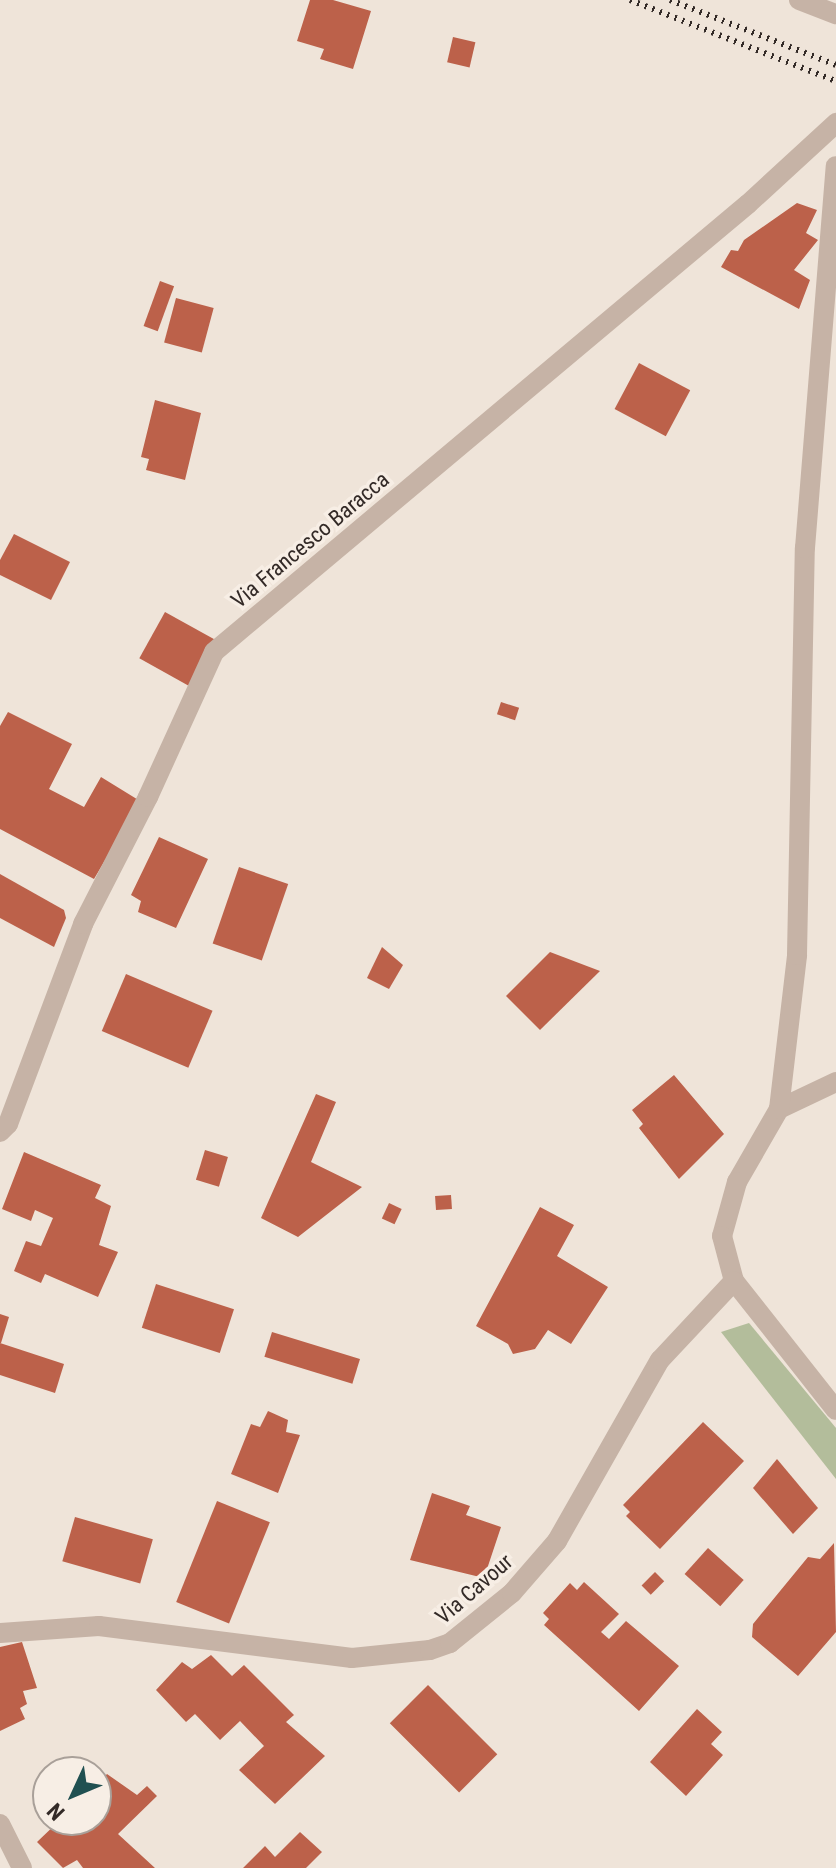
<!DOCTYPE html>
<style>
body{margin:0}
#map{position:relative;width:836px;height:1868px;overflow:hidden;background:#efe4d9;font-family:"Roboto Condensed",sans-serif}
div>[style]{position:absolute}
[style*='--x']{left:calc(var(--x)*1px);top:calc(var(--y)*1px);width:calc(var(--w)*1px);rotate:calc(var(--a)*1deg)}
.green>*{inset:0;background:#b3bd9b}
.building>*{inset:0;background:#bc614a;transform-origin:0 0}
.minor>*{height:20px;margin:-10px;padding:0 10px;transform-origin:10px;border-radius:10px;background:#c6b3a6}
.rail>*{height:6px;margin-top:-3px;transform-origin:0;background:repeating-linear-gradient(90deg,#332a27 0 2px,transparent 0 8px)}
span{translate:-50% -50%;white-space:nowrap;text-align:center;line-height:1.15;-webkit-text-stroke:7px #f7eee5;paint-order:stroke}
.street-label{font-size:22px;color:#332a27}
.north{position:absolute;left:32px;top:1756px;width:80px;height:80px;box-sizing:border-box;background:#f7eee5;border:2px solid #a9a099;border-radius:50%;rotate:226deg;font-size:22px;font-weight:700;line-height:32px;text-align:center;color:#332a27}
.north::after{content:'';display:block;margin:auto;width:28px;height:36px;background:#205051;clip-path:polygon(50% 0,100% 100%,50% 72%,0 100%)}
</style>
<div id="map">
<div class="green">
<div style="clip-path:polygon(749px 1323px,836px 1428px,836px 1479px,721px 1332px)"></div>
</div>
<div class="building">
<div style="clip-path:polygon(310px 0,333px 0,371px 11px,353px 69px,320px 59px,324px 49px,297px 41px)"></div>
<div style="left:453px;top:37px;width:23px;height:26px;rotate:13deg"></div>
<div style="clip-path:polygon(797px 203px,817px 210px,806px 233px,818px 240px,794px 270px,810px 280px,799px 309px,721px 267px,731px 250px,738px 251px,744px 240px)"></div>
<div style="left:160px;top:281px;width:15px;height:48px;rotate:20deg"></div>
<div style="left:176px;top:298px;width:39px;height:46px;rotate:15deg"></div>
<div style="left:639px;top:363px;width:58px;height:52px;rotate:28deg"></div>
<div style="clip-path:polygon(155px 400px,201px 413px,185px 480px,146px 470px,149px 459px,141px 457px)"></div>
<div style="clip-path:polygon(14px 534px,70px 562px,51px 600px,0 575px,0 560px)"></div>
<div style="left:165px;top:612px;width:62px;height:53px;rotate:29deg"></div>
<div style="left:501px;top:702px;width:19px;height:13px;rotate:18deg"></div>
<div style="clip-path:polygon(8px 712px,72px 744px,49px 789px,84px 807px,101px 777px,140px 801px,94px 879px,0 829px,0 726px)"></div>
<div style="clip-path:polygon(159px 837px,208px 859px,176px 928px,138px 912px,141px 901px,131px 895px)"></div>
<div style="left:239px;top:867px;width:52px;height:81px;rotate:19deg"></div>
<div style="clip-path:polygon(0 874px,64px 910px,66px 918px,54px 947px,0 918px)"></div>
<div style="clip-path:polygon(382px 947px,403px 965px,389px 989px,367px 978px)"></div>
<div style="clip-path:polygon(550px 952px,600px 971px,540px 1030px,506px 996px)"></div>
<div style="left:126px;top:974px;width:94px;height:62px;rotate:23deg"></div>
<div style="clip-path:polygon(674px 1075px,724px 1134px,679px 1179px,639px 1128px,643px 1124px,632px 1110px)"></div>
<div style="clip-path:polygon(316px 1094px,336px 1102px,311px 1162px,362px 1187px,298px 1237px,261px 1218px)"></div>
<div style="left:205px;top:1150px;width:24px;height:31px;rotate:17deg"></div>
<div style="clip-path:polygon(24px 1152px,101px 1185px,95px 1198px,111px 1206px,99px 1245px,118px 1252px,98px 1297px,45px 1274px,41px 1283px,14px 1271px,26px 1241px,41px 1246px,53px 1218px,35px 1210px,31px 1221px,2px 1209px)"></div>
<div style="left:451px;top:1195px;width:14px;height:16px;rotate:86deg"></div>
<div style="left:389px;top:1203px;width:14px;height:17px;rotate:25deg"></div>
<div style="clip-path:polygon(540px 1207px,574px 1225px,557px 1256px,608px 1287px,571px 1344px,548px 1330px,535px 1349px,513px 1354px,508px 1344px,476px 1326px)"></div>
<div style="left:156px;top:1284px;width:82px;height:46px;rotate:18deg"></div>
<div style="clip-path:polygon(0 1314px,9px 1317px,1px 1343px,0 1343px)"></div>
<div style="left:272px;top:1332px;width:92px;height:26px;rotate:17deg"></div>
<div style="clip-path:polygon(0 1343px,64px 1364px,55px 1393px,0 1375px)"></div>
<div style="clip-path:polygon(268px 1411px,288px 1420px,286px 1432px,300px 1435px,278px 1493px,231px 1474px,251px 1424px,260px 1427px)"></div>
<div style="clip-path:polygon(703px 1422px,744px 1461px,660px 1549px,626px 1516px,630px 1512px,623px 1505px)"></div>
<div style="clip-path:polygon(777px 1459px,818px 1508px,793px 1534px,753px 1488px)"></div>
<div style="clip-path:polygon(432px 1493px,470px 1506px,466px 1515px,501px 1527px,484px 1578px,410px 1560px)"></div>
<div style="left:217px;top:1501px;width:57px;height:109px;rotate:22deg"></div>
<div style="left:75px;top:1517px;width:81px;height:46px;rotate:16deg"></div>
<div style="clip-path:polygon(834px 1543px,836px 1632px,798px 1676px,752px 1637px,753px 1624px,808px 1557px,820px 1559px)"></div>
<div style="left:708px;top:1548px;width:48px;height:35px;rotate:42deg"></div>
<div style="left:655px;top:1572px;width:13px;height:19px;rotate:45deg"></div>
<div style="clip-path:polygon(584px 1582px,619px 1614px,601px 1632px,609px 1639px,626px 1621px,679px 1666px,639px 1711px,544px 1625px,549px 1619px,543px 1613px,570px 1583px,577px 1590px)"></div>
<div style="clip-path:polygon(22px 1642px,37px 1688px,23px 1691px,27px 1704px,20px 1708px,25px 1719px,0 1731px,0 1647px)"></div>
<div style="clip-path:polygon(211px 1655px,232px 1676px,244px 1665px,294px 1715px,286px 1722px,325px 1756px,275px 1804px,239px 1770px,264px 1746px,240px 1721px,220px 1740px,195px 1714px,186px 1722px,156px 1690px,182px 1662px,192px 1669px)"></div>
<div style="left:428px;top:1685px;width:98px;height:54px;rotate:45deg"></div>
<div style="clip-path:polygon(697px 1709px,722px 1732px,711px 1744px,723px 1755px,686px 1796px,650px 1762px)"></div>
<div style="clip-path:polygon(107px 1774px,137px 1795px,147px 1786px,157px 1796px,118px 1834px,155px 1868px,83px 1868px,77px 1860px,63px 1868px,37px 1842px,60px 1820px,96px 1820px,96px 1785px)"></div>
<div style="clip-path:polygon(300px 1832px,322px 1852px,306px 1868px,243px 1868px,265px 1846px,275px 1857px)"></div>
</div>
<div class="minor">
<div style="--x:799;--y:0;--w:40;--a:21"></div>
<div style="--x:836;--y:1082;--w:63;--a:154.7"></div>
<div style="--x:779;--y:1109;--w:84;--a:119.9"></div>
<div style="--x:737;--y:1182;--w:56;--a:105.5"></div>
<div style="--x:722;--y:1236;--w:47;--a:75.1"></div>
<div style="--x:734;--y:1281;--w:164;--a:51.7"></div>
<div style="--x:779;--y:1109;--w:155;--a:-83.3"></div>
<div style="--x:797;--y:955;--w:407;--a:-88.9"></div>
<div style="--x:805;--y:548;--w:383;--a:-85.4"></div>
<div style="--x:0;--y:1132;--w:11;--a:-45"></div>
<div style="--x:8;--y:1124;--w:214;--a:-69.4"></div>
<div style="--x:83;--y:924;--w:143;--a:-62.9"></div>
<div style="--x:148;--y:797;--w:159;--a:-65.5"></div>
<div style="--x:214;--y:652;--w:697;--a:-40"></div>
<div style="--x:748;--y:204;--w:120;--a:-42.6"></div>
<div style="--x:0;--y:1633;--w:99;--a:-4"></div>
<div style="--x:99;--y:1626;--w:255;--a:7.2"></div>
<div style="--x:352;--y:1658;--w:78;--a:-5.9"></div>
<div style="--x:430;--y:1650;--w:21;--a:-19"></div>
<div style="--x:450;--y:1643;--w:80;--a:-38.9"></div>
<div style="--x:512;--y:1593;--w:69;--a:-49.1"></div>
<div style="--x:557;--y:1541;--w:208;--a:-60.4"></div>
<div style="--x:660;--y:1360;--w:108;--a:-46.9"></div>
<div style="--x:0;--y:1824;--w:49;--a:63.4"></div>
</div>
<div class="rail">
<div style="--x:630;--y:0;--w:221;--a:21.5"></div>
<div style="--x:670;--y:0;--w:178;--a:21.4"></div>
</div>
<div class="street-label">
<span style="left:310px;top:540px;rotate:-40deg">Via Francesco Baracca</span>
<span style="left:474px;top:1589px;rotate:-41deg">Via Cavour</span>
</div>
<div class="north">N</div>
</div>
